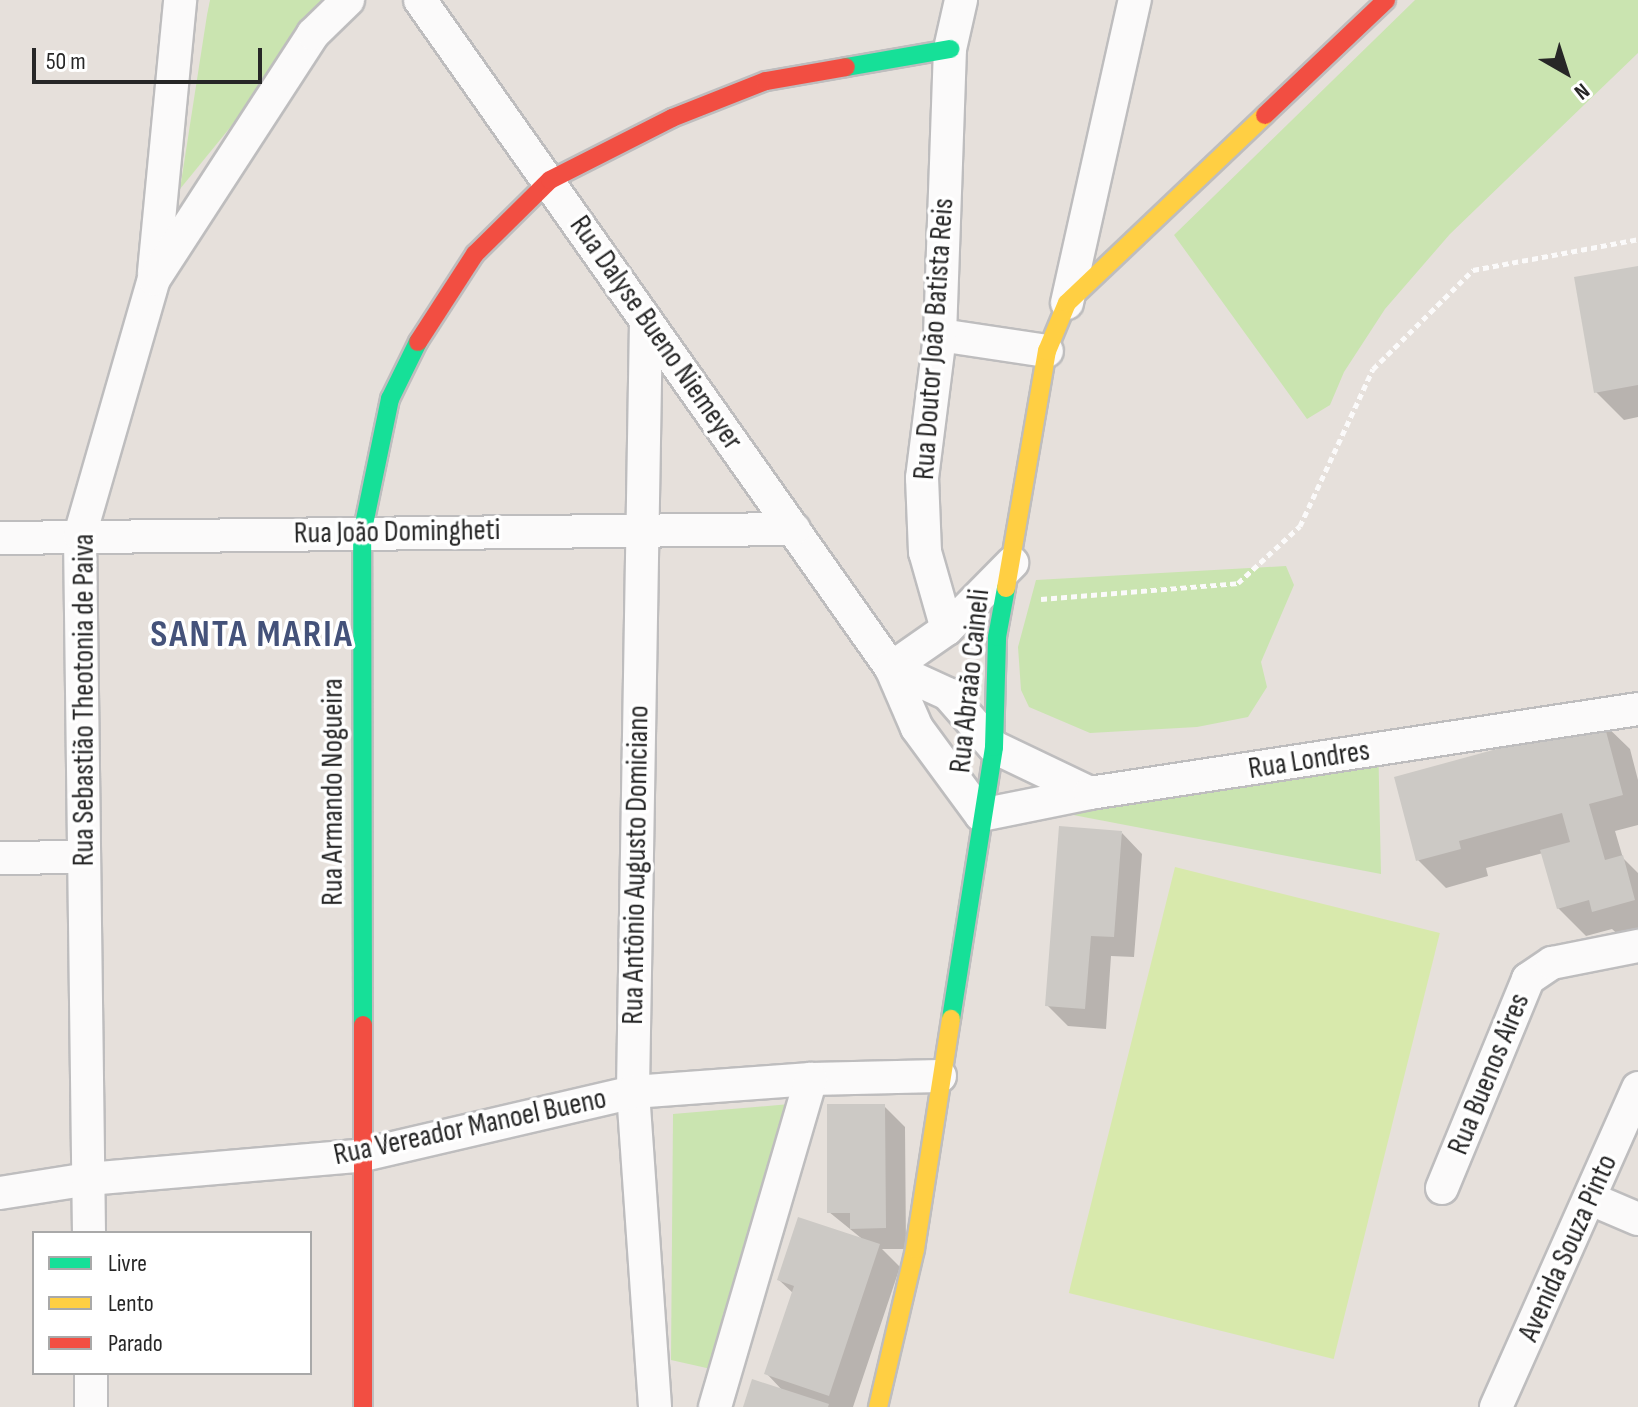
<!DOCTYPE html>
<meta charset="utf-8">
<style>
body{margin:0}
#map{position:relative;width:1638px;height:1407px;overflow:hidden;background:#e6e0db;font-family:"Sofia Sans Condensed",sans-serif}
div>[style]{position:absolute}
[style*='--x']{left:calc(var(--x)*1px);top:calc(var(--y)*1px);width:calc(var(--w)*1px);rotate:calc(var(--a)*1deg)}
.green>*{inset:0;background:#cae4b0}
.pitch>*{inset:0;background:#d8e9ac;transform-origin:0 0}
.shadow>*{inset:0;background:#0003}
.building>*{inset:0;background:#ccc9c5}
.path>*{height:5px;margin-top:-2.5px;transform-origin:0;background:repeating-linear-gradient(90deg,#fbfafa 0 6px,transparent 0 10px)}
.roads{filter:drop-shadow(2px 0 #bebdbe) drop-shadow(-2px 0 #bebdbe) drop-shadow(0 2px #bebdbe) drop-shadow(0 -2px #bebdbe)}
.street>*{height:32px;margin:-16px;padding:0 16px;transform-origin:16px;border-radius:16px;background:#fbfafa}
.fast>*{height:18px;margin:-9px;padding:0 9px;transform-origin:9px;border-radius:9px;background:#16e098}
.slow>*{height:18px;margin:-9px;padding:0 9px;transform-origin:9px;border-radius:9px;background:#ffcf43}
.jam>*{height:18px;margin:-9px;padding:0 9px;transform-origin:9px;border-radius:9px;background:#f24e42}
span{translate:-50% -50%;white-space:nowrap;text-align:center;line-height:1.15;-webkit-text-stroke:7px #fff;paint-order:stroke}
.street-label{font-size:30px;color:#272727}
.district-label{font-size:38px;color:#44527a;font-weight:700;letter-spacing:2px}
.legend{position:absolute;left:32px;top:1231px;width:280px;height:144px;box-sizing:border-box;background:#fff;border:2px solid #a9a9a9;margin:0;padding:10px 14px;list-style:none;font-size:24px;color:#272727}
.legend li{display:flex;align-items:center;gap:16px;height:40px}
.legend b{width:40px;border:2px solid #a9a9a9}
.north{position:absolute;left:1526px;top:32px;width:80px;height:80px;-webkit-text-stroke:6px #fff;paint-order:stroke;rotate:141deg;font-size:22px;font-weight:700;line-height:32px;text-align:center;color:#272727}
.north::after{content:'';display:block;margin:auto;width:28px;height:36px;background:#272727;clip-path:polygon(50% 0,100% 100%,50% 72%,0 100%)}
.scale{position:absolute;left:32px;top:48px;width:230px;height:36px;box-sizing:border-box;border:4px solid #272727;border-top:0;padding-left:10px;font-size:24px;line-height:28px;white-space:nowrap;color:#272727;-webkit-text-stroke:6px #fff;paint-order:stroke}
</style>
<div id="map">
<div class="green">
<div style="clip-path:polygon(210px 0,334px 0,180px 189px,207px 15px)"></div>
<div style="clip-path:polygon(1415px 0,1638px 0,1638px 53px,1450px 234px,1385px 309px,1344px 372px,1330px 405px,1307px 419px,1174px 235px)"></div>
<div style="clip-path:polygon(1286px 566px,1294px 585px,1261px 662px,1267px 687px,1248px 717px,1197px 727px,1090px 733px,1029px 707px,1021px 690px,1018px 647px,1036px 580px)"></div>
<div style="clip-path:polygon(1378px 737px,1381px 874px,1068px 814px,1074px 778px)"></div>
<div style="clip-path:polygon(790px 1104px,711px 1369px,671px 1360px,673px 1114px)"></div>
</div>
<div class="pitch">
<div style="left:1175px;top:867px;width:273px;height:439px;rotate:14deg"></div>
</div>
<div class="shadow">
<div style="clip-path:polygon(1638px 268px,1638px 417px,1624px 420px,1596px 392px)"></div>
<div style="clip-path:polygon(1602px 722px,1630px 749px,1638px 780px,1638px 825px,1615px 831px,1623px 858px,1638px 873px,1638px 934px,1622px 938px,1612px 929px,1586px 936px,1558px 908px,1543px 853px,1486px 868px,1488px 876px,1446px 888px,1418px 860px)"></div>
<div style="clip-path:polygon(1122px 833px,1142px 854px,1134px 957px,1111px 956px,1106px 1029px,1068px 1026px,1047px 1005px)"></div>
<div style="clip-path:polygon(884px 1106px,905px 1127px,906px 1249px,882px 1249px,900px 1267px,853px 1407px,745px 1407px,784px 1392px,767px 1374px,794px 1294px,779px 1280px,866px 1242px,829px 1212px)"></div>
</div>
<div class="building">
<div style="clip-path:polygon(1638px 266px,1638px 385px,1594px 393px,1574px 277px)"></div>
<div style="clip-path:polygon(1603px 720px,1623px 795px,1589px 804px,1605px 860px,1623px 855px,1635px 900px,1592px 912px,1589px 900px,1557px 909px,1540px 850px,1570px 842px,1562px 813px,1459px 841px,1461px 849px,1416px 861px,1394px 777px)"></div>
<div style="clip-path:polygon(1059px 826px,1122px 831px,1114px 937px,1091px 936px,1085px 1009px,1045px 1006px)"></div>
<div style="clip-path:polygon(827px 1104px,885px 1104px,886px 1228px,850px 1229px,850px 1213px,827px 1213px)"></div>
<div style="clip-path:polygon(798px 1217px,880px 1244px,829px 1396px,764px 1374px,794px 1286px,777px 1280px)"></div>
<div style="clip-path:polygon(752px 1379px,829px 1404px,828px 1407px,743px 1407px)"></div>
</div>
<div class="path">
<div style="--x:1041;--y:599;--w:198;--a:-4.6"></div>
<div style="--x:1238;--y:583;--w:84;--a:-42.6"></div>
<div style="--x:1300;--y:526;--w:173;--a:-65.1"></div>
<div style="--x:1373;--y:369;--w:141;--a:-44.7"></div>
<div style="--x:1473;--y:270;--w:168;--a:-10.6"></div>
</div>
<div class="roads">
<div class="street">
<div style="--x:420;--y:0;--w:817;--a:54.81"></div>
<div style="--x:891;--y:668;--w:68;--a:-34.9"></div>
<div style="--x:947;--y:629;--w:93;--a:-45.4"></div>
<div style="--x:154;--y:272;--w:273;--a:-84.5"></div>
<div style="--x:1067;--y:303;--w:311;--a:-77.4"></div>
<div style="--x:646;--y:322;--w:770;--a:90.97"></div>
<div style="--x:633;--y:1092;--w:316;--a:86"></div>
<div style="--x:940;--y:335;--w:108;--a:8.5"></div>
<div style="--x:0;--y:538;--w:794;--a:-0.65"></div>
<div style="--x:947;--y:629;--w:80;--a:-105.9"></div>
<div style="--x:925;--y:552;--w:74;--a:-92.3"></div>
<div style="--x:922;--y:478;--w:144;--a:-82.8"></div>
<div style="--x:940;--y:335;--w:286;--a:-88"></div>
<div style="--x:950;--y:49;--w:50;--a:-77.3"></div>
<div style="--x:1090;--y:793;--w:106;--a:-154.4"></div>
<div style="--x:994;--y:747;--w:70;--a:-131"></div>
<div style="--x:948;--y:694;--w:63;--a:-155.5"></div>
<div style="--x:891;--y:668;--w:65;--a:66.6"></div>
<div style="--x:917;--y:728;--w:108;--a:53.7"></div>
<div style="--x:981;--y:815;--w:111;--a:-11.4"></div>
<div style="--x:1090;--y:793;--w:554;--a:-8.71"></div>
<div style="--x:0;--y:858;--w:84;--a:-0.7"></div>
<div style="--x:1442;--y:1188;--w:226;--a:-67.6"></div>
<div style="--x:1528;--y:979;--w:29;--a:-34"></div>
<div style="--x:1552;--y:963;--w:88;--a:-11.2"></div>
<div style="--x:0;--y:1193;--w:89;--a:-9"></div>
<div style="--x:88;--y:1179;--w:272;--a:-4.9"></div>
<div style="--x:359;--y:1156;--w:281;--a:-13.1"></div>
<div style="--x:633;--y:1092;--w:178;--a:-4.2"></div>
<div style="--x:811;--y:1079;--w:129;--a:-1.3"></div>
<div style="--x:1591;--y:1199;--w:51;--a:23.1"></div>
<div style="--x:89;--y:1233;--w:698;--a:-90.74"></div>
<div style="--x:80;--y:535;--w:266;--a:-73.9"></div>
<div style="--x:154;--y:279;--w:292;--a:-57"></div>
<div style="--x:313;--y:34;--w:49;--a:-44.2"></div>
<div style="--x:91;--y:1373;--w:34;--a:90"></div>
<div style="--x:715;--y:1407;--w:342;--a:-73.7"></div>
<div style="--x:1496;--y:1407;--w:349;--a:-66"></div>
</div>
<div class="fast">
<div style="--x:846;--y:67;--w:106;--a:-9.8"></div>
<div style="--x:951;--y:1019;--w:275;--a:-81"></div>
<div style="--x:994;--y:747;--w:110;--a:-88.4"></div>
<div style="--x:997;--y:637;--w:50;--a:-79.6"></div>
<div style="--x:363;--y:1025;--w:491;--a:-90.1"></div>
<div style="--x:362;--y:534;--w:138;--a:-78.3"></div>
<div style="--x:390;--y:399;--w:64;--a:-63.8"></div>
</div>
<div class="slow">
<div style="--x:1006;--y:588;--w:241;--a:-80.2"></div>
<div style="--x:1047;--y:351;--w:52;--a:-67.4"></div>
<div style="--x:1067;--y:303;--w:273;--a:-43.5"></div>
<div style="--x:878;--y:1407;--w:162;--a:-76.8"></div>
<div style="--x:915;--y:1249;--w:233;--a:-81.1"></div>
</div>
<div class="jam">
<div style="--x:1265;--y:115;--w:167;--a:-43.5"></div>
<div style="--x:418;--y:342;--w:105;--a:-57.1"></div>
<div style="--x:475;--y:254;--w:105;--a:-44.6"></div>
<div style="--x:550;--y:180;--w:137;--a:-26.9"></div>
<div style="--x:672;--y:118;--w:101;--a:-21.5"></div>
<div style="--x:766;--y:81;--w:81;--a:-9.9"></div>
<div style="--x:363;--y:1025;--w:382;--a:90"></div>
</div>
</div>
<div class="street-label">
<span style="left:656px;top:333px;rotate:55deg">Rua Dalyse Bueno Niemeyer</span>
<span style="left:934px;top:339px;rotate:-86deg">Rua Doutor João Batista Reis</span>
<span style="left:397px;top:532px;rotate:-1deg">Rua João Domingheti</span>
<span style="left:970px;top:681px;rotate:-84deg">Rua Abraão Caineli</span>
<span style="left:84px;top:700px;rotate:-90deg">Rua Sebastião Theotonia de Paiva</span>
<span style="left:1309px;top:760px;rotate:-9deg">Rua Londres</span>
<span style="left:333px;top:792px;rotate:-90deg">Rua Armando Nogueira</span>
<span style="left:636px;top:865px;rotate:-89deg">Rua Antônio Augusto Domiciano</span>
<span style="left:1489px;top:1074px;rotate:-68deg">Rua Buenos Aires</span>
<span style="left:470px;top:1127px;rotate:-12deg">Rua Vereador Manoel Bueno</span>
<span style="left:1568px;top:1248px;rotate:-66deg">Avenida Souza Pinto</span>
</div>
<div class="district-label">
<span style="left:252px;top:635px">SANTA MARIA</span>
</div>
<ul class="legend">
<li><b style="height:10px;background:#16e098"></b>Livre</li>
<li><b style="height:10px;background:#ffcf43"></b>Lento</li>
<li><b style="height:10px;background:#f24e42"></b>Parado</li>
</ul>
<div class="north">N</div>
<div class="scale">50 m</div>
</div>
